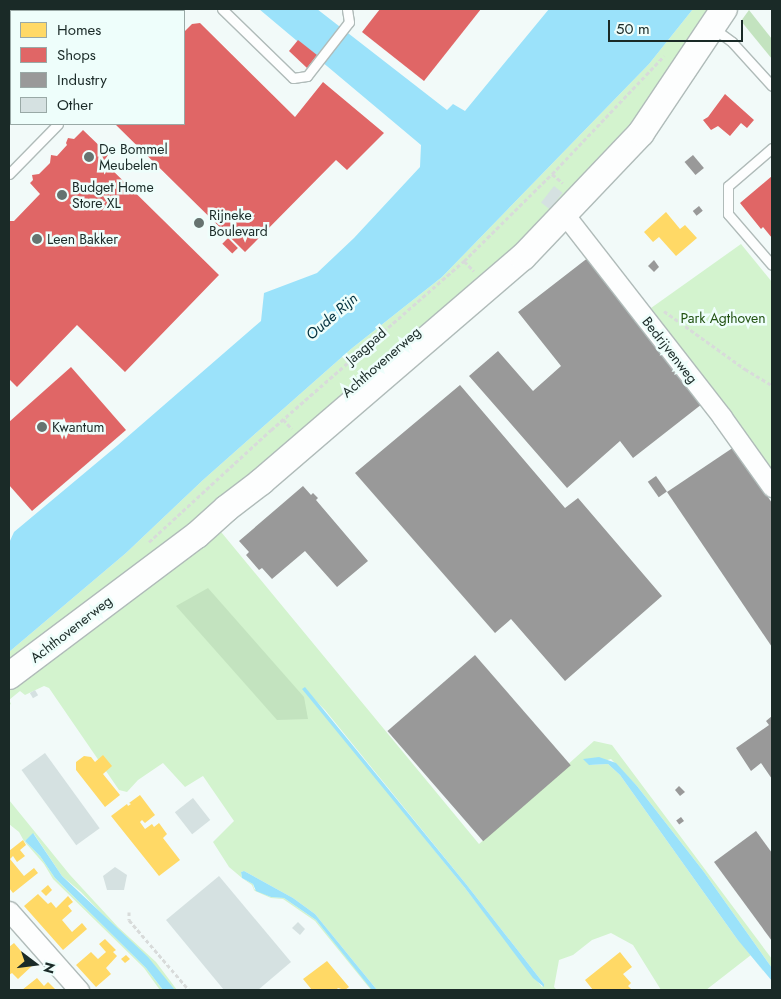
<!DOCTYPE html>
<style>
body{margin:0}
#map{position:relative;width:781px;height:999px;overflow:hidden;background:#f2faf9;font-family:Jost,sans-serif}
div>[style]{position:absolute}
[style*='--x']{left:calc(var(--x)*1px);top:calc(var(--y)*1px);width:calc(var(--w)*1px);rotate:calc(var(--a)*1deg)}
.green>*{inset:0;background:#d3f3ce}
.forest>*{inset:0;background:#c3e3bf}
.water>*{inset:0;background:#9be2fa}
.homes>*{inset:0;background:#ffd966}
.shops>*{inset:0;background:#e06666;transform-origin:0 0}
.industry>*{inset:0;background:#999;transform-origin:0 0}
.building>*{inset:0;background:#d5e1e1;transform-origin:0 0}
.path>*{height:3px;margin-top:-1.5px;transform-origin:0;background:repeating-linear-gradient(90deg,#d8dbda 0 4px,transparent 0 6.5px)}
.roads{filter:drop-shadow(1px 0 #b0bbb9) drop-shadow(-1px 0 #b0bbb9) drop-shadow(0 1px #b0bbb9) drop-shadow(0 -1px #b0bbb9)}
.lane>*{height:9px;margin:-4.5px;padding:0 4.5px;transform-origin:4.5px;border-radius:4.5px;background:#fdfefe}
.street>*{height:19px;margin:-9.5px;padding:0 9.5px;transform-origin:9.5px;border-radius:9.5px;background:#fdfefe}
.secondary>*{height:26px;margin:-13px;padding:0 13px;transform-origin:13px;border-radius:13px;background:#fdfefe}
.dots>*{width:14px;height:14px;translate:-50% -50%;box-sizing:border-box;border:2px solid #eefefb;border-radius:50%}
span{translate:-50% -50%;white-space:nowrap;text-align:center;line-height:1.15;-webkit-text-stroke:5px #eefefb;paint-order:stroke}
.poi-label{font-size:14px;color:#1a2a27}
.left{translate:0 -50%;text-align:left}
.park-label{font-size:14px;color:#225212}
.street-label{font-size:14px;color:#1a2a27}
.water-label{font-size:15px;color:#002f3d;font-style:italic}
.frame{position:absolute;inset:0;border:10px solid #1a2a27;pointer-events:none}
.legend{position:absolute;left:10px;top:10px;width:175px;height:115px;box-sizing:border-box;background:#eefefb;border:1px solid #99a9a6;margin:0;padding:6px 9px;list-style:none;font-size:15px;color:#1a2a27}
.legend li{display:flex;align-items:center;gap:10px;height:25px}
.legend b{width:25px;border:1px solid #99a9a6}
.north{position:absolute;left:10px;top:939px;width:50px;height:50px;-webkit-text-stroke:4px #eefefb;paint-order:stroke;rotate:105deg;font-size:14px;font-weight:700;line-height:20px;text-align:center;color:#1a2a27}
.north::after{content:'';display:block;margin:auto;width:18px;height:22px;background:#1a2a27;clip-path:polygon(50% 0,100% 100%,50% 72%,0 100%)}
.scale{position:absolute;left:608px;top:20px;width:135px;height:22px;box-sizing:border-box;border:2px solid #1a2a27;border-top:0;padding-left:6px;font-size:15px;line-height:18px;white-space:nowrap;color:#1a2a27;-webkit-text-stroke:4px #eefefb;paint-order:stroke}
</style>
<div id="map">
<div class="green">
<div style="clip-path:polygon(evenodd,693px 9px,737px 9px,657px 124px,212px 521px,479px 844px,594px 741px,612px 745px,772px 959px,772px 968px,704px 872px,637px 786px,611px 759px,589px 765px,608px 764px,620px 775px,737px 939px,741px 942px,772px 983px,751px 955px,706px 990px,661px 990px,633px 945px,611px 933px,592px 940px,573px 955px,559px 960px,554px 987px,557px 990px,377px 990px,315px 914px,293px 898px,244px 871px,241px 872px,242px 878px,253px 884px,254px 889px,271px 897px,284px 898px,316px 920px,372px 989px,371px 990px,315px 921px,283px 899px,271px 898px,255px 891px,254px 890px,252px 885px,242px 878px,229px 867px,213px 842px,234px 821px,203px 776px,185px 787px,163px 763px,138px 780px,127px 792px,119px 790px,49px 688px,44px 686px,25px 695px,20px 691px,9px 700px,11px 704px,9px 705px,9px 652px,126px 553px,203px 480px,351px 349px,442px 277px,649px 64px,693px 9px,303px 688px,325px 710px,466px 884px,544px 984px,542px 987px,465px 888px,303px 688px)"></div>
<div style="clip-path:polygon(741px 244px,772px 282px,772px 469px,651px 308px)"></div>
<div style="clip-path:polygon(9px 800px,70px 875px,118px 927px,156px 962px,177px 990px,175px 990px,81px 892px,62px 876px,34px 834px,25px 841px,40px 856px,55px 878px,146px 968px,163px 990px,160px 990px,144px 968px,53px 879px,44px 864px,24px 841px,19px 832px,9px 824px)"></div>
</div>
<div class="forest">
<div style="clip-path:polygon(749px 10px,772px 39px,772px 59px,741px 21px)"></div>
<div style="clip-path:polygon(208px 588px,304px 697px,308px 719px,277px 720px,176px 606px)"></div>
</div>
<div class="water">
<div style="clip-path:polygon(259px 9px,317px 9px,447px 110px,453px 104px,465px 111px,549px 9px,693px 9px,649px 64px,442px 277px,351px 349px,203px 480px,126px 553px,9px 652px,9px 543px,14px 532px,118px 445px,261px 321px,264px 293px,317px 273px,354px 238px,420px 167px,421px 145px)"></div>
<div style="clip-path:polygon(305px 687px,466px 884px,544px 984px,544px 987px,533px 978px,465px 888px,302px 689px)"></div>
<div style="clip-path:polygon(599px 757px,616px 763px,637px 786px,704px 872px,772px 968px,772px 981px,737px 939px,620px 775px,608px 764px,589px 765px,583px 759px)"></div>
<div style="clip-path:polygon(33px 833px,62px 876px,148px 957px,175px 990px,163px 990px,146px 968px,55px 878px,40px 856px,25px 841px)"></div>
<div style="clip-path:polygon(244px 871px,293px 898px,315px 914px,377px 990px,372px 990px,316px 920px,284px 898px,271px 897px,256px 891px,253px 884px,242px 878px,241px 872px)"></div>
</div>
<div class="homes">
<div style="clip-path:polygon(666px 212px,680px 229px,685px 225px,697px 238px,676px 256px,659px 237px,653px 242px,644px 232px)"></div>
<div style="clip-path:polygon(103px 755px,112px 766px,103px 774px,120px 795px,105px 807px,76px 770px,76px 762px,84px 756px,91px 757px,95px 762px)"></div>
<div style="clip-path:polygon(140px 795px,155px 815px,145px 823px,142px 820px,140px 822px,145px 829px,152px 824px,154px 827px,159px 823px,167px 834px,163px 838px,180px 860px,159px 876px,111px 816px,127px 804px,128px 806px,131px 804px,129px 803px)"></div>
<div style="clip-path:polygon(23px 840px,26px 845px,20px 850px,25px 856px,17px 862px,13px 856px,10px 859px,24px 876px,34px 868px,38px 873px,13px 893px,9px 888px,9px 851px)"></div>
<div style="clip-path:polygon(48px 885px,52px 890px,46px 896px,41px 891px)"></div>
<div style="clip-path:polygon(38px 894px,48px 904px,51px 902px,56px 908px,68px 896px,73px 902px,68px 906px,72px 911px,62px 920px,72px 932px,82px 923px,87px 929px,63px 950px,24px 906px)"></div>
<div style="clip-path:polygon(105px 939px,116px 950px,113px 952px,117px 956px,106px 968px,111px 974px,96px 987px,76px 965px,91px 952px,98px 959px,106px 952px,99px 944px)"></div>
<div style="clip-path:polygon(14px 943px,33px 965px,18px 979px,12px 973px,9px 975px,9px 947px)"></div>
<div style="clip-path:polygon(620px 952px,632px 967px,623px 974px,631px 983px,628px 986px,632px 990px,593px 990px,585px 980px)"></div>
<div style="clip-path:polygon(126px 955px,130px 959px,125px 963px,121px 959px)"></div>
<div style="clip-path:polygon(327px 961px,349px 987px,345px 990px,338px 988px,336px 990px,312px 990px,303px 979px)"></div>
<div style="clip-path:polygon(37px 978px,44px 986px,48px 982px,56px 990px,22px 990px)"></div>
</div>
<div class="shops">
<div style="clip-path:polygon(380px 9px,481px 9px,424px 81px,362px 32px)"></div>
<div style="clip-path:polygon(200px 23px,295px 117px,323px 82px,384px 133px,347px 170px,336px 160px,245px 252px,115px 124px,184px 124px,184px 32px,192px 24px)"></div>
<div style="clip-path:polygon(298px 40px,317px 55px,307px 68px,289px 51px)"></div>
<div style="clip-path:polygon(725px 94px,754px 120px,747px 128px,741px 123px,730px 136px,718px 126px,711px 130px,703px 120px,708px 117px)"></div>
<div style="clip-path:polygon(83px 130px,109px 155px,103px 161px,219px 275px,125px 372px,77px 325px,17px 387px,9px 379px,9px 221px,14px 221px,40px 194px,30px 183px,33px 180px,32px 175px,39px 174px,50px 163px,51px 155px,57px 156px,67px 145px,66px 143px,68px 138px,74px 139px)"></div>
<div style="clip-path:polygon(772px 176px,772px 238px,763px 227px,761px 229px,740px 203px)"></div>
<div style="left:228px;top:238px;width:14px;height:8px;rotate:45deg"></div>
<div style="clip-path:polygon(71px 367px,126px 430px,32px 511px,9px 485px,9px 422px)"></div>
</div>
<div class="industry">
<div style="left:693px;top:155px;width:17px;height:11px;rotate:50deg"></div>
<div style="left:699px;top:206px;width:6px;height:8px;rotate:51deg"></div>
<div style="clip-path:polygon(589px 257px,702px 404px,633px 458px,620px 441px,567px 488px,469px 376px,498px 351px,533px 391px,561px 366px,518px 312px)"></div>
<div style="clip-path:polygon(654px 260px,659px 267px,654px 272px,648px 266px)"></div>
<div style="clip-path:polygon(460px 385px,565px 508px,578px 498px,662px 596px,565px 681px,511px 619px,495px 633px,355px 473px)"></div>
<div style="clip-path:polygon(734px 447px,772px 503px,772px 647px,667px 492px)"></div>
<div style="left:656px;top:476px;width:19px;height:10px;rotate:55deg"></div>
<div style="clip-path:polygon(303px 486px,311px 495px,313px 493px,318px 498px,316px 500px,368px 561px,337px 587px,305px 551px,272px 579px,262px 568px,259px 570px,246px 555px,249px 552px,239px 541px)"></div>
<div style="left:475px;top:655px;width:146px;height:116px;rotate:49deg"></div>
<div style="clip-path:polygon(772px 716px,772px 779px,761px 763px,751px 771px,736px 748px,769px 725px,766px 721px)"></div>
<div style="clip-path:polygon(679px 786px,685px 792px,680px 796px,675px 790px)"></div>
<div style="left:681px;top:817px;width:5px;height:6px;rotate:53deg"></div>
<div style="clip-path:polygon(756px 831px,772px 853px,772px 941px,714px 862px)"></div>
</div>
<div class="building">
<div style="left:554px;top:186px;width:11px;height:21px;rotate:38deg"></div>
<div style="left:35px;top:690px;width:6px;height:6px;rotate:59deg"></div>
<div style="left:45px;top:753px;width:93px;height:29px;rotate:54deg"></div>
<div style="left:193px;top:798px;width:28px;height:23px;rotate:52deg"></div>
<div style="clip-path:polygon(115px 867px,127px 875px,124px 890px,107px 890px,103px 876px)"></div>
<div style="clip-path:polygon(219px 876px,291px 962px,258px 990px,224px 990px,166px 920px)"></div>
<div style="clip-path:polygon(298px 922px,305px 929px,300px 935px,292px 928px)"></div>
</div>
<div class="path">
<div style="--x:18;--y:11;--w:4;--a:-34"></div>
<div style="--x:9;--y:22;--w:4;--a:-56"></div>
<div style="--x:552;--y:174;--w:14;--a:39"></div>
<div style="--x:464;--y:261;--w:14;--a:45"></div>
<div style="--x:664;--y:311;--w:100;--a:35.6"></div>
<div style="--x:745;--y:369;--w:31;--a:31"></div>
<div style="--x:283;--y:419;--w:13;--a:48"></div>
<div style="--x:149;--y:542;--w:166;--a:-42.6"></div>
<div style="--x:271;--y:430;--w:257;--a:-41.2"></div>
<div style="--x:464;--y:261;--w:124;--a:-44.7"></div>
<div style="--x:552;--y:174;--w:163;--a:-46.5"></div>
<div style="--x:129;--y:912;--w:8;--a:90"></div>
<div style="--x:129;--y:920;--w:92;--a:49.4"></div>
</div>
<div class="roads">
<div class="lane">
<div style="--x:222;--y:9;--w:99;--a:44.2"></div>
<div style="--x:293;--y:78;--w:14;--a:-8"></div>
<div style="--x:307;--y:76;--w:68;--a:-52.1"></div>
<div style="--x:349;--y:22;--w:13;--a:-99"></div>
<div style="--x:165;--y:11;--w:4;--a:-34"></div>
<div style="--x:713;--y:28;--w:24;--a:36"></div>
<div style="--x:732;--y:42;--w:59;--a:47.7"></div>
<div style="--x:772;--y:148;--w:58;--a:139.2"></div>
<div style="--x:728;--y:186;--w:28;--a:90"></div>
<div style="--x:728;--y:214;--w:67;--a:49.2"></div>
<div style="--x:9;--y:174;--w:70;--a:-45.6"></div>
</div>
<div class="street">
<div style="--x:565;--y:215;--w:256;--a:52.1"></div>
<div style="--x:722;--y:417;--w:86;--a:54.5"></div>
<div style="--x:9;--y:911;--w:106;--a:48.5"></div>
</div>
<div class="secondary">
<div style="--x:49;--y:11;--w:4;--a:-34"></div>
<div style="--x:9;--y:53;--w:3;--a:-45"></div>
<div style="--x:9;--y:676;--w:235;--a:-36.9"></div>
<div style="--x:197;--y:535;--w:40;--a:-42"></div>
<div style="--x:227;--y:508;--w:43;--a:-37.4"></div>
<div style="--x:261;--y:482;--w:345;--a:-40.7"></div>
<div style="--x:523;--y:257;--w:171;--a:-46.4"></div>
<div style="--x:641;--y:133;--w:149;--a:-56.2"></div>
</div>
</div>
<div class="dots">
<div style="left:89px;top:157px;background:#667370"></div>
<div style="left:62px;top:195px;background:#667370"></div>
<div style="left:199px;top:223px;background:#667370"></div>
<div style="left:37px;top:239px;background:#667370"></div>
<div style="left:42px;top:427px;background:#667370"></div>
</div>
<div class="poi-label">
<span class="left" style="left:99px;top:157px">De Bommel<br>Meubelen</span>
<span class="left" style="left:72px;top:195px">Budget Home<br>Store XL</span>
<span class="left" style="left:209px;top:223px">Rijneke<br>Boulevard</span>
<span class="left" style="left:47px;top:239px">Leen Bakker</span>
<span class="left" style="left:52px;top:427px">Kwantum</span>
</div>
<div class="park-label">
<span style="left:723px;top:318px">Park Agthoven</span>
</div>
<div class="street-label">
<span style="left:366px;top:346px;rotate:-41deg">Jaagpad</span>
<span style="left:670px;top:350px;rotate:52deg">Bedrijvenweg</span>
<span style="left:381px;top:362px;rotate:-41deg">Achthovenerweg</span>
<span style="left:71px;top:629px;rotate:-38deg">Achthovenerweg</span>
</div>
<div class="water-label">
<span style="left:332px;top:317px;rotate:-41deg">Oude Rijn</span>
</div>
<div class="frame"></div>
<ul class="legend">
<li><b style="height:14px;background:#ffd966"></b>Homes</li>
<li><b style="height:14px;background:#e06666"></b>Shops</li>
<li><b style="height:14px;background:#999"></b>Industry</li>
<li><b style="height:14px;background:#d5e1e1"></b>Other</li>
</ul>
<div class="north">N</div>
<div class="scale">50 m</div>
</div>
